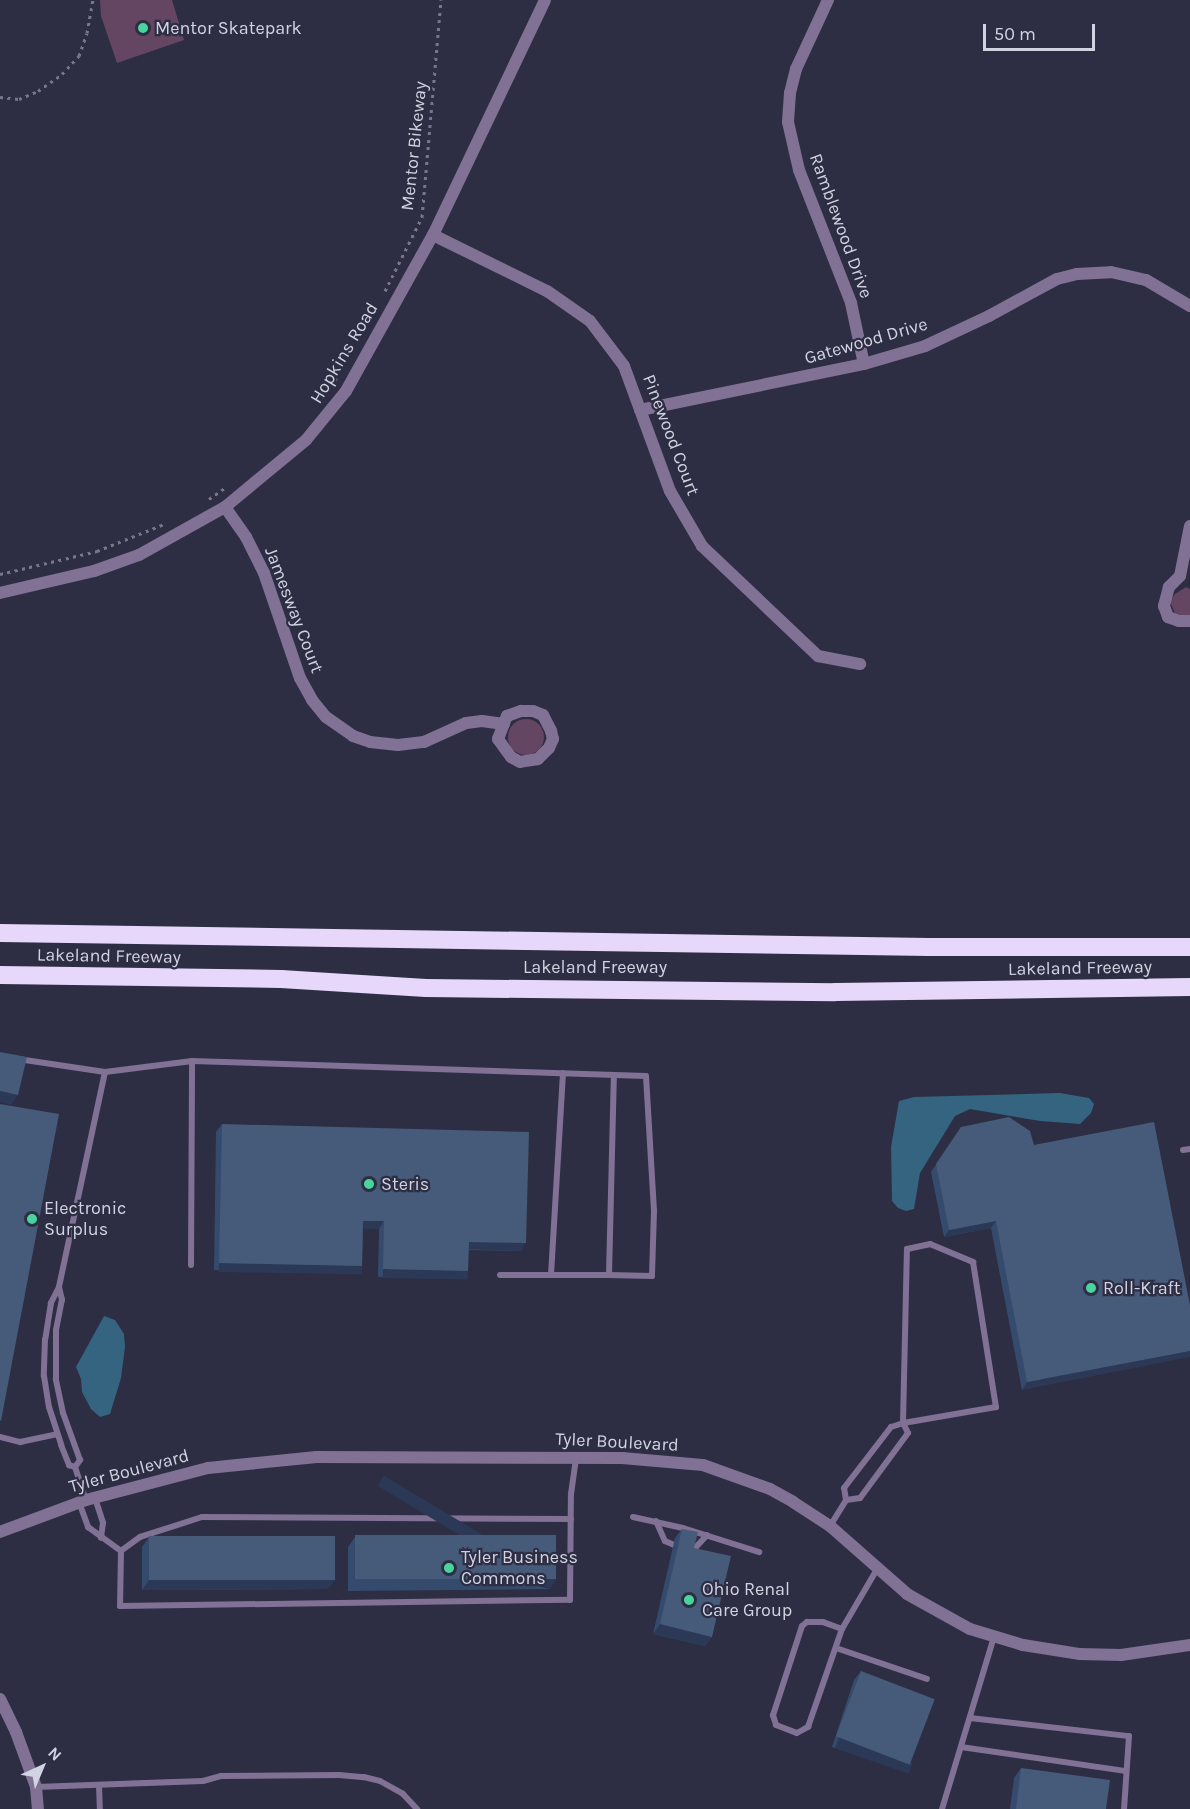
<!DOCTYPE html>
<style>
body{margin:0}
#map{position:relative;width:1190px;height:1809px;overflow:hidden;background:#2d2e43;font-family:Karla,sans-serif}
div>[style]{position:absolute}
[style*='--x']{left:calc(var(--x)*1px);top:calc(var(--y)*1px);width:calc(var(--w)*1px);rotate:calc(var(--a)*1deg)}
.green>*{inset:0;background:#644562}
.round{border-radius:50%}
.water>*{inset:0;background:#34647f}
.path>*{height:3px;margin-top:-1.5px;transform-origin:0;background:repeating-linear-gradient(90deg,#767789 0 3px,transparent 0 7.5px)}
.service>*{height:6px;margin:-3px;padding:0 3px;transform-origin:3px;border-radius:3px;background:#817195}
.minor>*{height:12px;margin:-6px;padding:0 6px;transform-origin:6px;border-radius:6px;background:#817195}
.tertiary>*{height:12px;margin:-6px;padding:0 6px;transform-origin:6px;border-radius:6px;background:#817195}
.motorway>*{height:18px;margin:-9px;padding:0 9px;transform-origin:9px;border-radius:9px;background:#e7d7fa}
.wall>*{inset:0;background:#354b6d}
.shaded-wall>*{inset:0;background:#2b3957;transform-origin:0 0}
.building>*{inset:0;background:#465a79;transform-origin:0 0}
.dots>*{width:16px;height:16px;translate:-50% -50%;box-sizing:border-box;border:3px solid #2d2e43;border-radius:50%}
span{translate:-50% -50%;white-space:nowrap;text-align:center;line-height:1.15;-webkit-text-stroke:4.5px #2d2e43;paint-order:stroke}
.poi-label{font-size:18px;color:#d2d3e2}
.left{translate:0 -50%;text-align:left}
.street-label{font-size:18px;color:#d2d3e2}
.north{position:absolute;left:12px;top:1737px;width:60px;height:60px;-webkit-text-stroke:4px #2d2e43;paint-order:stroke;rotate:44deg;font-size:16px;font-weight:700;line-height:24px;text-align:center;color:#d2d3e2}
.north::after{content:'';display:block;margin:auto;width:21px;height:27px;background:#d2d3e2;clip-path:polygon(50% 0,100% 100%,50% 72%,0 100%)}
.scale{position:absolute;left:983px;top:24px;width:112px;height:27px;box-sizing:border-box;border:3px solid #d2d3e2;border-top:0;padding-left:8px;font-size:18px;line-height:21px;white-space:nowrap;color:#d2d3e2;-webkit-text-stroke:4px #2d2e43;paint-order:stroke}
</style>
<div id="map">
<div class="green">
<div style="clip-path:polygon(100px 0,172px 0,184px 40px,117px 63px,101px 16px)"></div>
<div style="clip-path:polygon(1186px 587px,1190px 589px,1190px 616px,1184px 617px,1175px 613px,1170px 602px,1175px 594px)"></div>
<div class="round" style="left:508px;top:719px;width:36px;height:36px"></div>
</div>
<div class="water">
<div style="clip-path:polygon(1060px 1093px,1089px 1098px,1094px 1104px,1091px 1113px,1080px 1124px,1040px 1121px,970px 1109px,955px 1116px,920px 1173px,914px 1209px,906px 1211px,898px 1208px,892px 1201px,891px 1147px,899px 1101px,914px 1097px)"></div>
<div style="clip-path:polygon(104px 1316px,115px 1320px,124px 1334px,125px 1347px,121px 1378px,110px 1414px,100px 1417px,91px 1409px,82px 1392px,81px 1379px,76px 1367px)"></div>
</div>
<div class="path">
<div style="--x:0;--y:97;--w:19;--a:6"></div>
<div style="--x:19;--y:99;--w:21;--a:-23"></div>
<div style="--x:38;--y:91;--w:29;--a:-35"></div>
<div style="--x:62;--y:74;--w:25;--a:-47"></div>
<div style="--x:79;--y:56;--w:24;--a:-71"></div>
<div style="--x:87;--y:33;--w:34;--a:-80"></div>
<div style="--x:385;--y:291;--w:83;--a:-63.4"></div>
<div style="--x:422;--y:217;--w:218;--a:-85"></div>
<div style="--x:326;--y:392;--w:20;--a:-53"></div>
<div style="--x:209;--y:499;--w:21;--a:-35"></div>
<div style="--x:0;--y:574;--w:100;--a:-13.3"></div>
<div style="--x:97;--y:551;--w:72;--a:-21.9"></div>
</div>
<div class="service">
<div style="--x:18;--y:1059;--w:88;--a:8.5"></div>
<div style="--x:105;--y:1072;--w:220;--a:102.1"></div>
<div style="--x:105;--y:1072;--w:88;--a:-7.2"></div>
<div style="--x:192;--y:1061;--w:454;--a:1.9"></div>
<div style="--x:646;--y:1076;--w:135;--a:86.6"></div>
<div style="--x:654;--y:1211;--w:65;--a:91.8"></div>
<div style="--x:652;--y:1276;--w:43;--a:-178.7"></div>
<div style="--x:1183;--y:1150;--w:7;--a:-8"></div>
<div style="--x:930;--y:1244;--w:47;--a:22.7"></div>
<div style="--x:973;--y:1262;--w:147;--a:81"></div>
<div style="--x:996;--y:1407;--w:94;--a:170.2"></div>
<div style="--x:903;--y:1423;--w:174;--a:-88.7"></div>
<div style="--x:907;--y:1249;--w:24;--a:-12"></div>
<div style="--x:191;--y:1265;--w:204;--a:-89.7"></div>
<div style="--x:500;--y:1275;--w:109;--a:0"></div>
<div style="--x:609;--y:1275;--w:200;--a:-88.6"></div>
<div style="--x:551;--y:1275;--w:202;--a:-86.6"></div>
<div style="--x:0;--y:1437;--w:21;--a:14"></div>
<div style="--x:20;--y:1442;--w:38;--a:-12"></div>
<div style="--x:75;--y:1467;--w:9;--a:-54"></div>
<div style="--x:80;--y:1460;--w:50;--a:-109.9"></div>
<div style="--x:63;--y:1413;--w:35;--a:-102"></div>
<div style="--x:56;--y:1379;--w:49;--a:-90"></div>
<div style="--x:56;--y:1330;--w:31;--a:-79"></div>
<div style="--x:62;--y:1300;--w:13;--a:-103"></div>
<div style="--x:59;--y:1287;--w:18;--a:117"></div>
<div style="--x:51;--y:1303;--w:36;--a:99"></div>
<div style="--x:45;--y:1339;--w:37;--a:92"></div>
<div style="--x:44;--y:1376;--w:31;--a:81"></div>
<div style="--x:49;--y:1407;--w:40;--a:72"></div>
<div style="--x:61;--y:1445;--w:22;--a:68"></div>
<div style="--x:69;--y:1465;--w:6;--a:18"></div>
<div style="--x:75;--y:1467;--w:35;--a:72"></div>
<div style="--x:95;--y:1498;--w:26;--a:72"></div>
<div style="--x:103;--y:1523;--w:15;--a:98"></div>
<div style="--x:79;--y:1502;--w:27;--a:70"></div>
<div style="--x:88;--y:1527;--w:41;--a:36"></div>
<div style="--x:633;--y:1517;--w:51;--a:12.4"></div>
<div style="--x:683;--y:1528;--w:80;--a:17.5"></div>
<div style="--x:571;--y:1519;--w:369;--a:-179.7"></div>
<div style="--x:202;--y:1517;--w:65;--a:162.1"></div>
<div style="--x:140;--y:1537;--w:24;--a:144"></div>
<div style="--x:121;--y:1551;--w:55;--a:91"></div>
<div style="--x:120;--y:1606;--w:450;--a:-0.8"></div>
<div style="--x:570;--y:1600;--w:106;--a:-89.5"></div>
<div style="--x:571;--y:1494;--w:36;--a:-82"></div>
<div style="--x:656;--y:1521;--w:22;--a:66"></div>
<div style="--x:665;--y:1541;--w:10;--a:24"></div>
<div style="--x:830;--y:1526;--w:31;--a:-58"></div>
<div style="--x:846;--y:1500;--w:12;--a:-99"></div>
<div style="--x:844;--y:1488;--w:77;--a:-52.4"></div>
<div style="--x:891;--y:1427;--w:13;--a:-18"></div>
<div style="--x:903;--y:1423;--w:11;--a:63"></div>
<div style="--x:908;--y:1433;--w:81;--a:126.4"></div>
<div style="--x:860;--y:1498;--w:14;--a:172"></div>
<div style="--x:689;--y:1548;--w:7;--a:-8"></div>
<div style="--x:696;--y:1547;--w:16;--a:-47"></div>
<div style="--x:842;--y:1629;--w:20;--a:-160"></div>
<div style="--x:823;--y:1622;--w:16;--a:180"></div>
<div style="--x:807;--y:1622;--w:6;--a:141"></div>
<div style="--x:802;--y:1626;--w:94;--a:108"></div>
<div style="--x:773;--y:1715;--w:10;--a:73"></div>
<div style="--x:776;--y:1725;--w:22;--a:21"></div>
<div style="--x:797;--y:1733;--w:13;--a:-29"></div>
<div style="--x:808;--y:1727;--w:104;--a:-70.9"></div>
<div style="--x:842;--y:1629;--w:69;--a:-59.7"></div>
<div style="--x:836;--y:1648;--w:96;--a:18.8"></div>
<div style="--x:970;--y:1718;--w:160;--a:6.5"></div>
<div style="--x:1129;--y:1736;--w:73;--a:93.9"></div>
<div style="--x:961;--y:1747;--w:167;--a:8.3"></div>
<div style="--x:99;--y:1785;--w:24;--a:88"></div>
<div style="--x:36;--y:1787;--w:167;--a:-2.1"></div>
<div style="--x:203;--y:1781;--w:19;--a:-16"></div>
<div style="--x:221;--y:1776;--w:118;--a:-0.5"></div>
<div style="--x:339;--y:1775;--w:25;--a:5"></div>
<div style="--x:364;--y:1777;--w:16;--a:14"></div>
<div style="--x:380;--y:1781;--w:26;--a:29"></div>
<div style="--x:403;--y:1794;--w:21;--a:47"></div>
<div style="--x:942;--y:1809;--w:180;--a:-73.2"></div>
</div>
<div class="minor">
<div style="--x:828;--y:0;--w:76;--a:114.9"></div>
<div style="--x:796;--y:69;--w:25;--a:104"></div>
<div style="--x:790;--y:93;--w:29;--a:94"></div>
<div style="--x:788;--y:122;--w:49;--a:77.1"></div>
<div style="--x:799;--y:170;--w:143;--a:68.6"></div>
<div style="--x:851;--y:303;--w:62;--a:78"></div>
<div style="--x:433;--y:235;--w:127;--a:26.2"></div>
<div style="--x:547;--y:291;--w:52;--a:34.9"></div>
<div style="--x:590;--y:321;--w:56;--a:52.9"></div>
<div style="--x:624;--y:366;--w:133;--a:69.8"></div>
<div style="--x:670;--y:491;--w:64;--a:59.8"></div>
<div style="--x:702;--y:546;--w:160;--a:43.5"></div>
<div style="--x:818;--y:656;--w:43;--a:10.8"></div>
<div style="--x:640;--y:410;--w:229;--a:-11.6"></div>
<div style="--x:864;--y:364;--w:64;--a:-16.4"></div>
<div style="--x:925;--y:346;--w:71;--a:-25.1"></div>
<div style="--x:989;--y:316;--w:77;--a:-28.6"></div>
<div style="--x:1057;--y:279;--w:21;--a:-14"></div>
<div style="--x:1077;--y:274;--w:34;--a:-3"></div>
<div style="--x:1111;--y:272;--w:36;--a:13"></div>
<div style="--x:1146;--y:280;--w:51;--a:30.6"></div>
<div style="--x:225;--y:507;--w:37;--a:55"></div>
<div style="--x:246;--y:537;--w:40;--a:63.4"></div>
<div style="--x:264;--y:573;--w:111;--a:71.1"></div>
<div style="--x:300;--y:678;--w:25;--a:61"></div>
<div style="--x:312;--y:700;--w:22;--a:51"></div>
<div style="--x:326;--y:717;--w:33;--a:35"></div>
<div style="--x:353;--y:736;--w:18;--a:19"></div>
<div style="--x:370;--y:742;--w:28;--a:6"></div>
<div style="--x:398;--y:745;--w:26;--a:-7"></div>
<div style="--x:424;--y:742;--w:46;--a:-24.3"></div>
<div style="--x:466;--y:723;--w:16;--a:-7"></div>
<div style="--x:482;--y:721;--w:22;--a:8"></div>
<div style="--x:1190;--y:526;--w:51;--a:101.3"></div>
<div style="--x:1180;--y:576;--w:16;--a:135"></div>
<div style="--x:1169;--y:587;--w:20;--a:105"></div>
<div style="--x:1164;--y:606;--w:12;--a:70"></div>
<div style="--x:1168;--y:617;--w:12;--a:20"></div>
<div style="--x:1179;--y:621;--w:11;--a:0"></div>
<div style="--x:0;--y:593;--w:97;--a:-13.2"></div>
<div style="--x:94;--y:571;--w:48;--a:-19.6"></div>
<div style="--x:139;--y:555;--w:98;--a:-29.2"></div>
<div style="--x:225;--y:507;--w:105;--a:-39.6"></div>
<div style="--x:306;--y:440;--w:63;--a:-50.8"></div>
<div style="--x:346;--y:391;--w:179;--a:-60.9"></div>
<div style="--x:433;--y:235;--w:260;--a:-64.5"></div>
<div style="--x:521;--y:711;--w:12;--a:0"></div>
<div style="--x:533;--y:711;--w:11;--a:22"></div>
<div style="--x:543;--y:715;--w:18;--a:63"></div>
<div style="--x:551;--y:731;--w:8;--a:76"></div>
<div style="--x:553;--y:739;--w:10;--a:114"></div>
<div style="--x:549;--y:748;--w:16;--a:135"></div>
<div style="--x:538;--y:759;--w:18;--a:171"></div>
<div style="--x:520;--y:762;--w:10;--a:-151"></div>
<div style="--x:511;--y:757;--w:22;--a:-126"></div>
<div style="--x:498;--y:739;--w:25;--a:-69"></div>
<div style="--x:507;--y:716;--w:15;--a:-20"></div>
</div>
<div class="tertiary">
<div style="--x:0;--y:1532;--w:92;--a:-20.4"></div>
<div style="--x:86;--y:1500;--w:126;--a:-14.7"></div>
<div style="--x:208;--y:1468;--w:109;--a:-5.8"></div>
<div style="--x:316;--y:1457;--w:306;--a:0.2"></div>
<div style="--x:622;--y:1458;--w:81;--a:4.9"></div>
<div style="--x:703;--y:1465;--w:71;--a:19.7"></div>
<div style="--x:770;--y:1489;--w:26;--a:29"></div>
<div style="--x:793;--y:1502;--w:44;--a:33"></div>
<div style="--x:830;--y:1526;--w:103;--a:41.4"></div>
<div style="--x:907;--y:1594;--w:72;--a:29.1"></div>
<div style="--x:970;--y:1629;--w:55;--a:16.8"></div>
<div style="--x:1023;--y:1645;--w:58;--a:9"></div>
<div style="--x:1080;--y:1654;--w:41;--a:1.4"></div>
<div style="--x:1121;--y:1655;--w:70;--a:-8.2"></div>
<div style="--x:0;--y:1699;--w:37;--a:64"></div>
<div style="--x:16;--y:1732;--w:59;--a:70"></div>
<div style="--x:36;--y:1787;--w:22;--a:85"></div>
</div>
<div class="motorway">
<div style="--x:0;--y:933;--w:929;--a:0.86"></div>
<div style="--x:929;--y:947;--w:261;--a:0"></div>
<div style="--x:0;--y:975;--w:281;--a:0.8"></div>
<div style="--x:281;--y:979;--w:145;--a:3.6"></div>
<div style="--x:426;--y:988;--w:409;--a:0.6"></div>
<div style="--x:835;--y:992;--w:355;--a:-0.8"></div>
</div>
<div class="wall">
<div style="clip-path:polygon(222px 1124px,521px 1251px,469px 1250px,463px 1279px,378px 1277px,379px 1229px,363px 1228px,362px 1266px,357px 1273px,214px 1270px,216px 1132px)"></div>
<div style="clip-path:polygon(961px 1127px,1034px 1145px,1190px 1305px,1022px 1390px,991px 1228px,944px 1237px,931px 1172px)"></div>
<div style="clip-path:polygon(682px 1529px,694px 1548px,712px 1637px,705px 1646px,653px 1634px,675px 1538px)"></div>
<div style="clip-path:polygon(149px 1537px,328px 1589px,142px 1590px,142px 1547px)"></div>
<div style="clip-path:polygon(355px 1537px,550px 1589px,348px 1591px,348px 1547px)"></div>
<div style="clip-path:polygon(861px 1671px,906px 1772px,832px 1747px,854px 1680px)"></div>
<div style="clip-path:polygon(1021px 1768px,1106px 1809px,1010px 1809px,1014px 1778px)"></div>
</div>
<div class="shaded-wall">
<div style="clip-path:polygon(0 1091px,18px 1095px,11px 1105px,0 1102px)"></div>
<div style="clip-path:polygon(363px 1221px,384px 1221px,379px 1229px,358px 1228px)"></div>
<div style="clip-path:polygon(996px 1221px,991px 1228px,944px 1237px,949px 1230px)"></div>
<div style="clip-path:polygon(469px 1242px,526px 1243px,521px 1251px,464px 1249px)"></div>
<div style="left:219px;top:1263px;width:143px;height:9px;rotate:1deg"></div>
<div style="left:383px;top:1269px;width:85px;height:9px;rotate:1deg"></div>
<div style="clip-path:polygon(1190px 1351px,1190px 1357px,1022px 1390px,1027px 1382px)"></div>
<div style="left:556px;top:1579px;width:12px;height:201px;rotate:121deg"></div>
<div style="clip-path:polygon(149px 1580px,335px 1580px,328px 1589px,142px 1590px)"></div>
<div style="clip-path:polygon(660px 1624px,712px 1637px,705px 1646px,653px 1634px)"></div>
<div style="left:839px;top:1737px;width:78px;height:12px;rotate:19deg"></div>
</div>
<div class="building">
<div style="clip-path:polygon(0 1052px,27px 1057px,18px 1095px,0 1091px)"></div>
<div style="clip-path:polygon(0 1104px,59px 1114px,1px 1421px,0 1420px)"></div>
<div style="clip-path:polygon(1009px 1117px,1030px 1131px,1034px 1145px,1154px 1122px,1190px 1305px,1190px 1351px,1027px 1382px,996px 1221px,949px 1230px,936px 1164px,961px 1127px)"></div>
<div style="clip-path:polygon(222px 1124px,529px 1132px,526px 1243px,469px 1242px,468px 1271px,383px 1269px,384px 1221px,363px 1221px,362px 1266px,219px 1263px)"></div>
<div style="clip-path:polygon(682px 1529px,698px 1532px,694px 1548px,731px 1556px,712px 1637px,660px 1624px)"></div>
<div style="left:556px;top:1535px;width:44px;height:201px;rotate:90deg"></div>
<div style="left:335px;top:1536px;width:44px;height:186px;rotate:90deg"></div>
<div style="left:861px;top:1671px;width:79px;height:70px;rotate:21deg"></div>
<div style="clip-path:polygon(1021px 1768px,1110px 1780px,1106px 1809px,1016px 1809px)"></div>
</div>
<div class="dots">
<div style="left:143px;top:28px;background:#47d49d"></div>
<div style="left:369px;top:1184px;background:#47d49d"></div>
<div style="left:32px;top:1219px;background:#47d49d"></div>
<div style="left:1091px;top:1288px;background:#47d49d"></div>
<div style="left:449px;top:1568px;background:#47d49d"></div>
<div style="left:689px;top:1600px;background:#47d49d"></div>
</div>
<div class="poi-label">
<span class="left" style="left:155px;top:28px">Mentor Skatepark</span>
<span class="left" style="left:381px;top:1184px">Steris</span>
<span class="left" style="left:44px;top:1219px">Electronic<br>Surplus</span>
<span class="left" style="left:1103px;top:1288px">Roll-Kraft</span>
<span class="left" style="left:461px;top:1568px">Tyler Business<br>Commons</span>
<span class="left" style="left:702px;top:1600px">Ohio Renal<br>Care Group</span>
</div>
<div class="street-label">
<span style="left:414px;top:146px;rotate:-84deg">Mentor Bikeway</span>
<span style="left:841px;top:226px;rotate:70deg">Ramblewood Drive</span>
<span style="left:866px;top:341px;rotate:-16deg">Gatewood Drive</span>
<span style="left:344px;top:353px;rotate:-59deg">Hopkins Road</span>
<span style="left:671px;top:435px;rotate:69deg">Pinewood Court</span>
<span style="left:294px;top:610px;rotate:69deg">Jamesway Court</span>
<span style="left:109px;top:956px;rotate:1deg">Lakeland Freeway</span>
<span style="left:595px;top:967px">Lakeland Freeway</span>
<span style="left:1080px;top:968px;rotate:-1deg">Lakeland Freeway</span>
<span style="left:617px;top:1442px;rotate:3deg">Tyler Boulevard</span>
<span style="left:129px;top:1471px;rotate:-15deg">Tyler Boulevard</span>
</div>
<div class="north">N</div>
<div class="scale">50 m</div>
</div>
